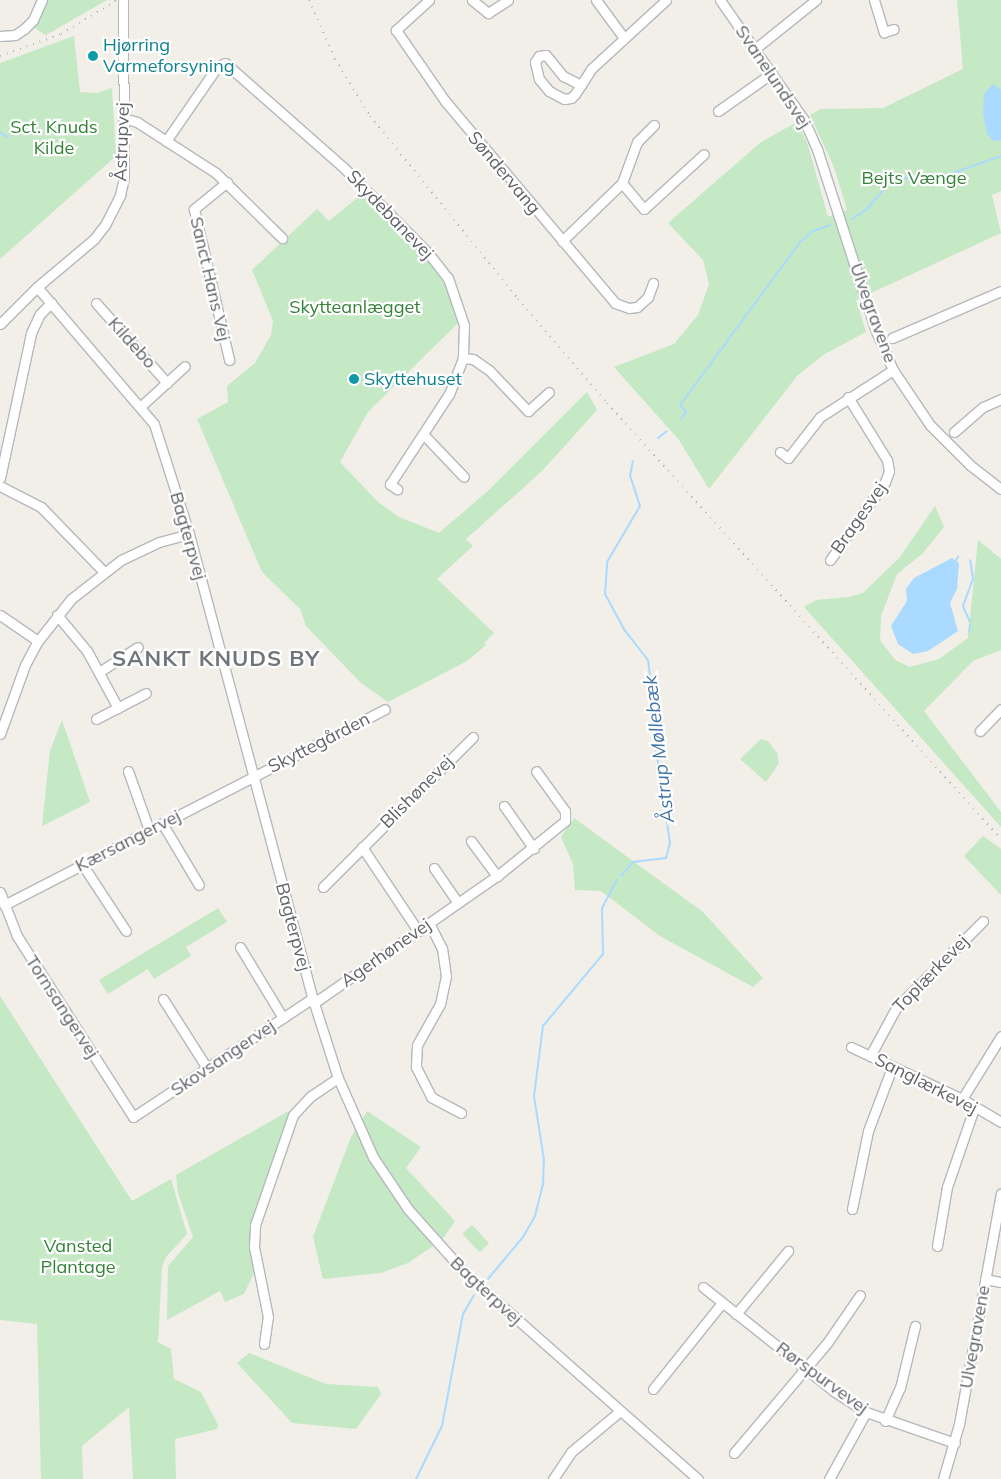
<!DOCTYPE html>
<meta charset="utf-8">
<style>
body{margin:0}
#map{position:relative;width:1001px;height:1479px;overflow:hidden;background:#f1efe8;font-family:Mulish,sans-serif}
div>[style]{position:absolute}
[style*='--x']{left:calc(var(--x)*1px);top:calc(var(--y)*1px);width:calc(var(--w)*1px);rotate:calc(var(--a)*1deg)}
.green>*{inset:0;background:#c5e8c5;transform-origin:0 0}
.water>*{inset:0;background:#aadaff}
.stream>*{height:2px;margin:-1px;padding:0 1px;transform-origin:1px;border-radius:1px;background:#aadaff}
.roads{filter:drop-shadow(1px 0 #b5b8bc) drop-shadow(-1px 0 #b5b8bc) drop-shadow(0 1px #b5b8bc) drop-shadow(0 -1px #b5b8bc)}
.minor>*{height:9px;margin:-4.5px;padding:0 4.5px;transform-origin:4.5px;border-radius:4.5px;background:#fff}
.rail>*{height:2px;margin-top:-1px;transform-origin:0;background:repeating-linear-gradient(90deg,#b6b7b8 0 1px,transparent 0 7px)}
.dots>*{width:14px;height:14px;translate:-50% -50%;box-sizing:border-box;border:2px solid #fff;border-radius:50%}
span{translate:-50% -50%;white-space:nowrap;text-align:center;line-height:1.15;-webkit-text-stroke:4.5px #fff;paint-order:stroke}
.culture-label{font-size:18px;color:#0d838f}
.left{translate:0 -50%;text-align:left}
.street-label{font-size:18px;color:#5f6368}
.park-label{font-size:18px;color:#348238}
.water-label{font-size:19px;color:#4174aa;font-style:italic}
.district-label{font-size:22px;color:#70757a;font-weight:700;letter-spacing:1px}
</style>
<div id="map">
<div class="green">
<div style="clip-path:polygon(44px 0,107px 0,46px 35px,31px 26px)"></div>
<div style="clip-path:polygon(957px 0,1001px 0,1001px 191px,992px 195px,1001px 233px,856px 300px,866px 332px,823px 355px,797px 376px,709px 489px,679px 440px,614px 367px,674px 344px,698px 315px,709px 284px,703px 260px,668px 223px,761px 142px,797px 122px,808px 145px,828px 217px,847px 210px,834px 167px,810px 115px,821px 109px,883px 108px,963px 69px)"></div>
<div style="clip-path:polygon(74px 36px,80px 92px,97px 93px,112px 88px,116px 156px,0 259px,0 63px)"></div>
<div style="clip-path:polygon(363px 193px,435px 269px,449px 292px,458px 323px,368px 412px,340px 462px,378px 502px,399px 517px,439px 533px,490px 489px,587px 392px,597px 410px,542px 471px,466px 539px,473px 546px,437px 579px,494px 633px,484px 643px,486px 645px,467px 661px,388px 702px,360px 682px,306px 626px,300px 609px,262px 572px,197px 419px,228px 402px,227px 386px,255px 363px,271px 335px,273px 321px,252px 270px,317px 209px,329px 221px)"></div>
<div style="clip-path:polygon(935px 506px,944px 527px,923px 553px,897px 574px,881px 616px,880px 640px,895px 660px,910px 667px,939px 659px,968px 638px,978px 540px,1001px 559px,1001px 650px,973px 661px,924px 711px,1001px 812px,1001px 827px,804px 607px,816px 600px,849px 597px,863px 593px,900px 557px)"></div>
<div style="clip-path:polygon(62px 720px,90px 802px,42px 826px,50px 751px)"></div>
<div style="clip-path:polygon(761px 739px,768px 741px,777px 753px,779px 763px,766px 782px,740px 759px)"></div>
<div style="clip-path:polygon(574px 818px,703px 912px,763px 978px,753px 987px,660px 936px,601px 891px,575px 890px,573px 864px,561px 837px)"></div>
<div style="clip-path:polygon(983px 836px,1001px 849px,1001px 895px,964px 856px)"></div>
<div style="clip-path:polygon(218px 908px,227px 922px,186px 947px,191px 956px,154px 979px,148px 969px,108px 994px,99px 980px)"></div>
<div style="clip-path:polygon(0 996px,132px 1201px,171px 1179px,187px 1234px,166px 1257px,162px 1267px,158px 1342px,171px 1349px,174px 1379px,201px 1392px,218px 1425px,217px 1429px,175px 1439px,176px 1479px,133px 1479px,129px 1407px,82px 1446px,83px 1479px,41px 1479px,37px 1324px,0 1320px)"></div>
<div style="clip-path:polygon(367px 1111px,421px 1147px,406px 1168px,455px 1221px,442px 1240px,408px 1263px,381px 1273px,323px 1279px,313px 1237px,351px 1137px)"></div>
<div style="clip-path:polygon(287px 1112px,291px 1114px,252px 1222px,255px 1271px,244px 1294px,225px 1302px,220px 1291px,167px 1320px,168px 1266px,193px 1237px,178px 1193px,176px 1175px)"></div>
<div style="left:472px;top:1225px;width:25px;height:13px;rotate:47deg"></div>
<div style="clip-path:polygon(249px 1353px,326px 1384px,378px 1387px,381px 1394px,356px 1429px,292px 1423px,237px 1363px)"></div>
</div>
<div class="water">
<div style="clip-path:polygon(993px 84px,1001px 90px,1001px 140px,993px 141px,987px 134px,983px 113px,984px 94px)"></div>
<div style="clip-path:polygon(952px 558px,959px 563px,957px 589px,950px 603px,958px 631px,928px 651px,913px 654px,898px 644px,891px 626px,907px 601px,906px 589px,914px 578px)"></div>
</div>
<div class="stream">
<div style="--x:0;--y:133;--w:9;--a:27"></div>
<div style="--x:852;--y:219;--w:17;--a:-33"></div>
<div style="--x:866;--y:210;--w:45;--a:-48.6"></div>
<div style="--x:896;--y:176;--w:33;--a:11"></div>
<div style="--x:928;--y:182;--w:77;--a:-19.6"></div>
<div style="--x:681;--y:419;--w:9;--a:-54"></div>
<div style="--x:686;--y:412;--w:9;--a:-131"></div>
<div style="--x:680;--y:405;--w:202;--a:-53.6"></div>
<div style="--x:800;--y:242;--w:17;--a:-40"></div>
<div style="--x:813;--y:231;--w:18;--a:-19"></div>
<div style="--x:658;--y:438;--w:11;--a:-38"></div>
<div style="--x:956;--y:560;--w:4;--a:-56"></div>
<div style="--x:970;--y:622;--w:17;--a:-114"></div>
<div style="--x:963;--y:606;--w:30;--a:-70"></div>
<div style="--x:973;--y:578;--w:18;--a:-99"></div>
<div style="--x:969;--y:632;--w:7;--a:-82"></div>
<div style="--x:621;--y:876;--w:18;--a:-49"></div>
<div style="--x:633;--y:862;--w:33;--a:-7"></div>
<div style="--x:666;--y:858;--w:16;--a:-75"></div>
<div style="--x:670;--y:843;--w:129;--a:-98.4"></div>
<div style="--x:651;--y:715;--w:15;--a:-82"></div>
<div style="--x:653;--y:700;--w:40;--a:-97.1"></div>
<div style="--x:648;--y:660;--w:37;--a:-128"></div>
<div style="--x:625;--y:631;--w:42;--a:-118.4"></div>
<div style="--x:605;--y:594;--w:32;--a:-86"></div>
<div style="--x:607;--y:562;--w:65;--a:-59.5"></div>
<div style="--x:640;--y:506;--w:32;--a:-108"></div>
<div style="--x:630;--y:476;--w:15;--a:-79"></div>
<div style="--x:488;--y:1279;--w:55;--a:-50.2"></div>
<div style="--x:523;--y:1237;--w:24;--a:-60"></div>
<div style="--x:535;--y:1216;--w:32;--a:-76"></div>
<div style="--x:543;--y:1185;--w:25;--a:-88"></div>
<div style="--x:544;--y:1160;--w:65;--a:-98.9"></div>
<div style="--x:534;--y:1096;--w:71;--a:-82.7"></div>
<div style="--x:543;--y:1026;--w:94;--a:-50.2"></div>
<div style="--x:603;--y:954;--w:46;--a:-91.2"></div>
<div style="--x:602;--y:908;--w:32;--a:-62"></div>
<div style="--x:416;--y:1479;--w:59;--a:-63.9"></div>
<div style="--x:442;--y:1426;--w:114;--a:-79.4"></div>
<div style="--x:463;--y:1314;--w:22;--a:-60"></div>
</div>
<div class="roads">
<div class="minor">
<div style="--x:429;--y:0;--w:45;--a:137.7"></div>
<div style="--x:396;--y:30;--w:86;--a:55.4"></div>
<div style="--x:445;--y:101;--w:264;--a:49.9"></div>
<div style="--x:615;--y:303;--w:15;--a:20"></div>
<div style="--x:629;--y:308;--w:8;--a:-7"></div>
<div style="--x:637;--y:307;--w:15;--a:-42"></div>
<div style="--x:648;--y:297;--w:15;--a:-70"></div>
<div style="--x:472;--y:0;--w:21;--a:39"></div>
<div style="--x:488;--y:13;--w:24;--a:-33"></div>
<div style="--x:596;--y:0;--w:47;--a:53.6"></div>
<div style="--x:720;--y:0;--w:146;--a:55"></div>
<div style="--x:804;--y:120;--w:32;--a:66"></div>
<div style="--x:817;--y:149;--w:189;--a:72.1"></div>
<div style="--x:875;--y:329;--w:45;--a:66.3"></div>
<div style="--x:893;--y:370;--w:66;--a:56.1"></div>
<div style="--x:930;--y:425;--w:57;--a:45"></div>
<div style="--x:970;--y:465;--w:39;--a:38"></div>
<div style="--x:874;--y:0;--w:34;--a:73"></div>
<div style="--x:884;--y:32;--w:10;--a:-17"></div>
<div style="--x:0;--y:36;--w:15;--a:-4"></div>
<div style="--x:15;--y:35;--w:11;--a:-34"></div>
<div style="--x:24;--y:29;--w:13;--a:-45"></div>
<div style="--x:33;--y:20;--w:22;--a:-66"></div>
<div style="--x:756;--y:48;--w:77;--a:-38.7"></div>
<div style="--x:581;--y:85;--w:20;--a:-153"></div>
<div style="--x:563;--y:76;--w:27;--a:-129"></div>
<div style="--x:546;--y:55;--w:7;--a:172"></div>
<div style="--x:539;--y:56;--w:7;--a:124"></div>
<div style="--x:535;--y:62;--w:17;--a:77"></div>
<div style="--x:539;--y:79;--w:16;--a:50"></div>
<div style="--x:549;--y:91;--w:17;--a:28"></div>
<div style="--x:564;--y:99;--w:7;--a:-8"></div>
<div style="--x:571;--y:98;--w:6;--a:-45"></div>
<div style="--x:575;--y:94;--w:30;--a:-57"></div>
<div style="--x:591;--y:69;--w:102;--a:-42.6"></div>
<div style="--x:718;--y:111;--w:66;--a:-35.1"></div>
<div style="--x:123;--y:118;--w:15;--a:16"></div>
<div style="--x:137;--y:122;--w:94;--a:32.8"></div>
<div style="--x:216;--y:173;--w:93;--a:44.6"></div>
<div style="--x:166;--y:141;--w:90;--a:-55.4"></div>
<div style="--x:217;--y:67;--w:9;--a:-27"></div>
<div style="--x:225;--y:63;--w:157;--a:41.4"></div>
<div style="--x:343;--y:167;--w:122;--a:45.3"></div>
<div style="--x:429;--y:254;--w:31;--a:52"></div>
<div style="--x:448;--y:278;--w:50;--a:71.2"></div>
<div style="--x:464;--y:325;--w:33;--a:92"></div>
<div style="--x:463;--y:358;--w:39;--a:111"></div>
<div style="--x:449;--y:394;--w:108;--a:123.2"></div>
<div style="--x:390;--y:484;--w:9;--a:36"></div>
<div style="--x:227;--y:182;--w:43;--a:140.7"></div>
<div style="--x:194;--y:209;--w:155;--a:76.9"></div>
<div style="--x:622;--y:183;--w:34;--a:50"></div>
<div style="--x:644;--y:209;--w:81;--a:-42.5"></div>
<div style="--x:562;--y:241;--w:83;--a:-44"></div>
<div style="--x:622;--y:183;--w:44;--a:-69.9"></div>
<div style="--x:637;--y:142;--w:24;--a:-45"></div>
<div style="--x:37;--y:287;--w:180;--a:49.5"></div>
<div style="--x:154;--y:424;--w:115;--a:72.3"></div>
<div style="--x:189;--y:534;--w:485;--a:75.1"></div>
<div style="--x:314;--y:1003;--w:79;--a:72.3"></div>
<div style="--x:338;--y:1078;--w:86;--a:66.1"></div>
<div style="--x:373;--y:1157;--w:63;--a:56.1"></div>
<div style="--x:408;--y:1209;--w:87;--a:48.3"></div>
<div style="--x:466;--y:1274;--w:310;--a:41.5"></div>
<div style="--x:96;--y:303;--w:107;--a:48.4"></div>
<div style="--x:0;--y:324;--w:52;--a:-45"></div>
<div style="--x:37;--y:287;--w:75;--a:-40.1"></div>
<div style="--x:94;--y:239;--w:18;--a:-52"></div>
<div style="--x:105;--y:225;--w:34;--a:-63"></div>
<div style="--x:120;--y:195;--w:18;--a:-77"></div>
<div style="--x:124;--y:177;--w:177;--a:-90.3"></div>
<div style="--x:892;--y:338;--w:119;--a:-23.3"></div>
<div style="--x:463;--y:358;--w:10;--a:6"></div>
<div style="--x:473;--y:359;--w:19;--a:35"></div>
<div style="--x:489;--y:370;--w:57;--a:46.4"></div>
<div style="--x:528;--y:411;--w:28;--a:-42"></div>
<div style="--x:141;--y:406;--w:59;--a:-42.3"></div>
<div style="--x:954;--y:432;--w:38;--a:-41"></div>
<div style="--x:983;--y:407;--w:20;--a:-24"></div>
<div style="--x:423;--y:434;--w:59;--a:46.4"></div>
<div style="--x:780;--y:452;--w:10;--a:37"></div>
<div style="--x:788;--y:458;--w:52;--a:-52"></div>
<div style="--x:820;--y:417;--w:87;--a:-32.8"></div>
<div style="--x:0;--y:478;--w:148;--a:-77.9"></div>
<div style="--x:31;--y:333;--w:21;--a:-65"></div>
<div style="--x:40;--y:314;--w:16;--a:-45"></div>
<div style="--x:0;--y:486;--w:46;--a:27.1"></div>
<div style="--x:41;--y:507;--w:89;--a:45.9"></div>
<div style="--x:830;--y:560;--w:95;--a:-54.8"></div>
<div style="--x:885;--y:482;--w:12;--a:-70"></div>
<div style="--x:889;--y:471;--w:11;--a:-100"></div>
<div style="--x:887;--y:460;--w:74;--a:-121.8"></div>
<div style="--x:0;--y:615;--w:46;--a:34.4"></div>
<div style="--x:57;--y:615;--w:47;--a:50.2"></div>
<div style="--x:87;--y:651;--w:65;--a:61.5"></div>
<div style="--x:99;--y:672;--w:46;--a:-32.7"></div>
<div style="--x:96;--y:719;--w:56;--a:-27.5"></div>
<div style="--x:980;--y:731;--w:30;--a:-46"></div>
<div style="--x:0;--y:734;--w:73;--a:-70.1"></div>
<div style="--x:25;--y:665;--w:27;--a:-62"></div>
<div style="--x:38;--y:641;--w:53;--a:-51.8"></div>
<div style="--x:71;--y:599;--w:63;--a:-38"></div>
<div style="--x:121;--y:560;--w:42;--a:-25.3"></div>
<div style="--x:159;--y:542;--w:31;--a:-15"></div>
<div style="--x:128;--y:771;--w:63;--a:70.4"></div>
<div style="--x:504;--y:806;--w:52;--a:55.1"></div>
<div style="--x:162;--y:823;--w:72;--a:59.2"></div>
<div style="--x:471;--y:841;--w:44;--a:53.4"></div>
<div style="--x:362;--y:847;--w:101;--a:56.3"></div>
<div style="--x:82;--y:864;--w:80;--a:56.7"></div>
<div style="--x:434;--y:868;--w:42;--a:55.6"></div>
<div style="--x:323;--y:887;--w:212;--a:-45"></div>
<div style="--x:0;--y:892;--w:47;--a:68.9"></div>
<div style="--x:17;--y:936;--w:215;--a:57.3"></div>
<div style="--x:133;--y:1117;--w:216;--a:-33.5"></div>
<div style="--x:4;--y:905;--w:428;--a:-27.2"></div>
<div style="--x:429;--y:923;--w:28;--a:63"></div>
<div style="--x:442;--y:948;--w:28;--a:82"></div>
<div style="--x:446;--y:976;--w:29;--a:102"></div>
<div style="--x:440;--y:1004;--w:47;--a:119.3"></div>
<div style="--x:417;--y:1045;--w:22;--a:93"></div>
<div style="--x:416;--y:1067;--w:34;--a:63"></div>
<div style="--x:431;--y:1097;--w:34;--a:28"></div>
<div style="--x:240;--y:947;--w:83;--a:58.8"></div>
<div style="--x:163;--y:999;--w:82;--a:57.5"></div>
<div style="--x:314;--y:1003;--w:223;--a:-34.8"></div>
<div style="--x:497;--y:876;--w:87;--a:-39"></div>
<div style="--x:565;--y:821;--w:10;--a:-90"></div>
<div style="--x:565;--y:811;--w:49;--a:-125.9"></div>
<div style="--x:851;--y:1047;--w:123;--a:25.1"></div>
<div style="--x:962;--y:1099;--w:45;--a:30.5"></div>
<div style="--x:870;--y:1056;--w:55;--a:-61.6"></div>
<div style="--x:896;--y:1008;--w:123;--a:-45"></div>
<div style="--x:962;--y:1099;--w:74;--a:-58.2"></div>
<div style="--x:852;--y:1209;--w:80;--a:-78.4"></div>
<div style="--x:868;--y:1131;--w:68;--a:-69.4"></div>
<div style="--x:937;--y:1246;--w:60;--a:-80.4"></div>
<div style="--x:947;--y:1187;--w:83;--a:-71.1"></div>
<div style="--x:985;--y:1279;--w:16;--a:11"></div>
<div style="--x:703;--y:1287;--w:169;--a:38.5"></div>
<div style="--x:835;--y:1392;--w:37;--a:33"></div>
<div style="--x:866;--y:1412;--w:94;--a:19.2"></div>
<div style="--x:736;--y:1314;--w:82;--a:-50.5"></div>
<div style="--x:264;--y:1344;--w:27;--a:-82"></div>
<div style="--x:268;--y:1317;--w:71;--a:-101.3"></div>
<div style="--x:254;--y:1247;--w:22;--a:-87"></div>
<div style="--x:255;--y:1225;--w:116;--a:-70.9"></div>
<div style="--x:293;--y:1115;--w:26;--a:-47"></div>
<div style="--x:311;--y:1096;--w:32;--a:-34"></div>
<div style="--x:653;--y:1389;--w:110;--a:-51.3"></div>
<div style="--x:885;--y:1421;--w:36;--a:-66"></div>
<div style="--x:900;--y:1388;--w:64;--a:-76.4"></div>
<div style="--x:734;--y:1453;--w:144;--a:-49.8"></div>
<div style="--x:827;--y:1343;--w:58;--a:-55.5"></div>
<div style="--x:553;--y:1479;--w:32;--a:-56"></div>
<div style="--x:571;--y:1452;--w:64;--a:-39.9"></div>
<div style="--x:829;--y:1479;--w:77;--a:-61.1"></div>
<div style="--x:943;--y:1479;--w:57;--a:-73.8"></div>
<div style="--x:959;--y:1424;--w:234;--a:-79.7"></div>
</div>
</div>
<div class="rail">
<div style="--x:309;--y:0;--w:64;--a:66.2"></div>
<div style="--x:335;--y:59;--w:67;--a:58.4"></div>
<div style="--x:370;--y:116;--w:235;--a:51"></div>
<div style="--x:518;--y:299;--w:137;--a:49.4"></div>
<div style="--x:607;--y:403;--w:588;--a:47.9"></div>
<div style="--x:0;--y:56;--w:65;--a:-19.8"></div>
<div style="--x:61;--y:34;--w:66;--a:-31.3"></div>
</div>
<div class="dots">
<div style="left:93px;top:56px;background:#0f9aa8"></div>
<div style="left:354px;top:379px;background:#0f9aa8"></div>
</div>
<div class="culture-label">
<span class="left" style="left:103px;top:56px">Hjørring<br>Varmeforsyning</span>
<span class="left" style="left:364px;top:379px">Skyttehuset</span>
</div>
<div class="street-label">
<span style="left:773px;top:77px;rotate:56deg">Svanelundsvej</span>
<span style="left:122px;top:142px;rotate:-88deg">Åstrupvej</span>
<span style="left:504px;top:173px;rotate:50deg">Søndervang</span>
<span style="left:390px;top:215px;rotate:46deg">Skydebanevej</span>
<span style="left:210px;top:279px;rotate:77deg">Sanct Hans Vej</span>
<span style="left:873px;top:313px;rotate:70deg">Ulvegravene</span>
<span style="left:132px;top:343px;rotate:48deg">Kildebo</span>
<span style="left:859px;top:518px;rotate:-55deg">Bragesvej</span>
<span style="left:188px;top:536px;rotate:74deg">Bagterpvej</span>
<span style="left:319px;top:743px;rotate:-27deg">Skyttegården</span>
<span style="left:417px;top:792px;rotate:-45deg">Blishønevej</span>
<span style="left:128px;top:841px;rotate:-27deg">Kærsangervej</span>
<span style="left:293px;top:927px;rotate:75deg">Bagterpvej</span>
<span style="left:386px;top:953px;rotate:-35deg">Agerhønevej</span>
<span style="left:931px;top:974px;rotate:-46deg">Toplærkevej</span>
<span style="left:62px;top:1007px;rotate:57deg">Tornsangervej</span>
<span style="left:223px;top:1058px;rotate:-34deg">Skovsangervej</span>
<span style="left:926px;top:1084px;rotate:27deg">Sanglærkevej</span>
<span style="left:486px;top:1291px;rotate:43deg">Bagterpvej</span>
<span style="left:975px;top:1337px;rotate:-80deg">Ulvegravene</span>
<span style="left:822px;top:1378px;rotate:36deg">Rørspurvevej</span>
</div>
<div class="park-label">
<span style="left:54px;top:138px">Sct. Knuds<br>Kilde</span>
<span style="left:914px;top:178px">Bejts Vænge</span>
<span style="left:355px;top:307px">Skytteanlægget</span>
<span style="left:78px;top:1257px">Vansted<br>Plantage</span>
</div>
<div class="water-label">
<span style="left:659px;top:749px;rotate:-97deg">Åstrup Møllebæk</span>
</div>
<div class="district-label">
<span style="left:216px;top:659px">SANKT KNUDS BY</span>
</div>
</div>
